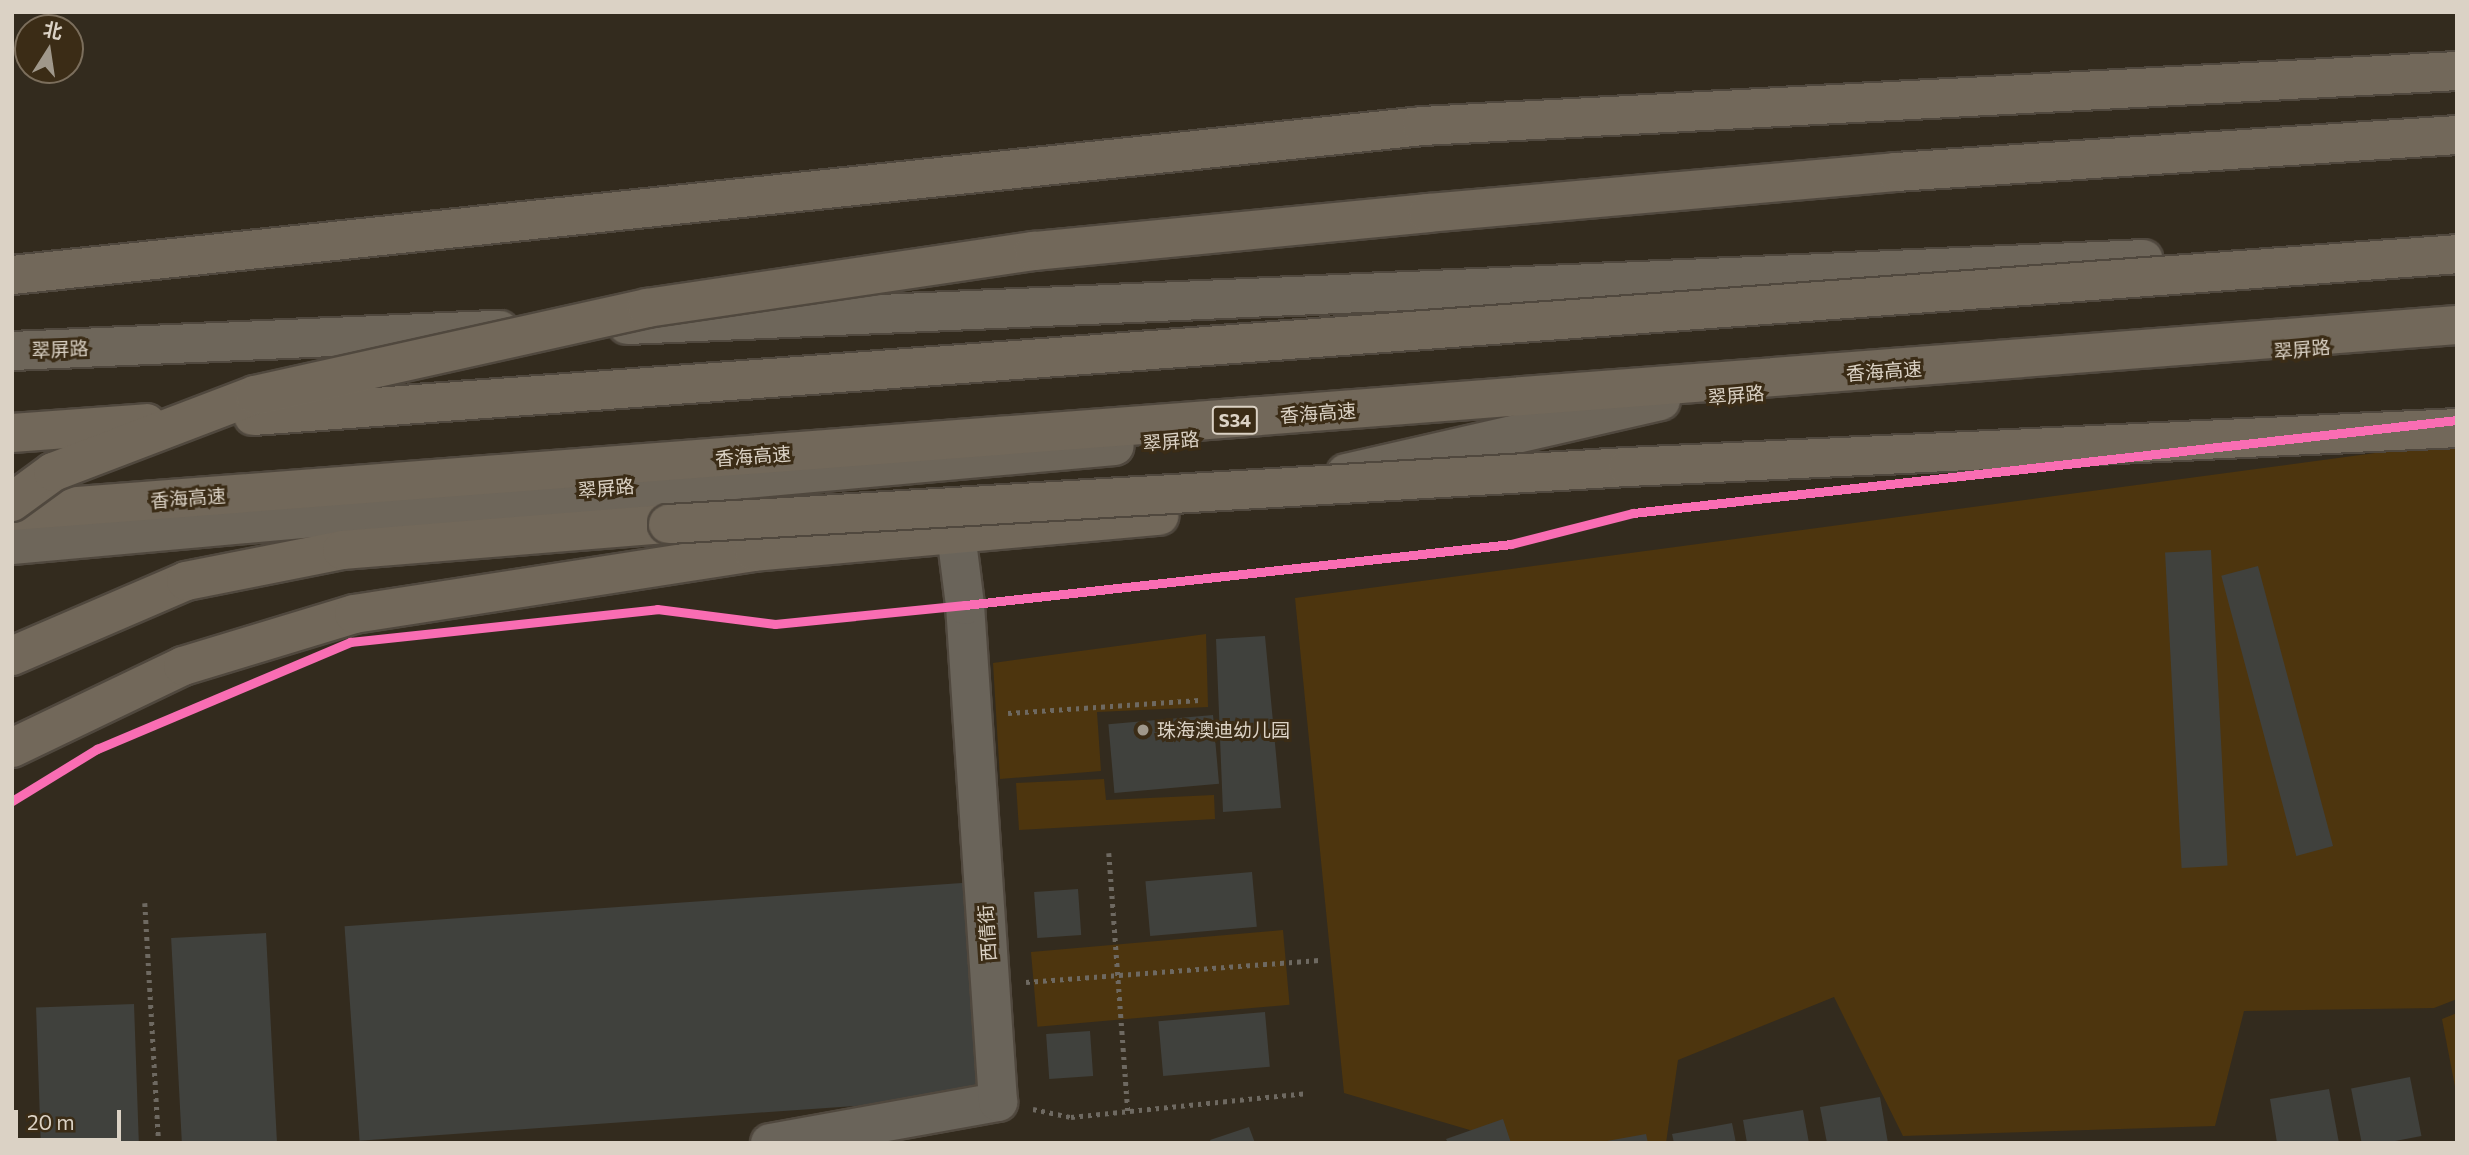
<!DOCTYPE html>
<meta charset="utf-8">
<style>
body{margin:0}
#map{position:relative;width:2469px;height:1155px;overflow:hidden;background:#332b1e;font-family:Commissioner,"Noto Sans SC",sans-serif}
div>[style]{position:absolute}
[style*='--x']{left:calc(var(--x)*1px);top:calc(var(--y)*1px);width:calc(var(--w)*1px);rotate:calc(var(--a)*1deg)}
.green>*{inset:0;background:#4d350e;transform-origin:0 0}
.building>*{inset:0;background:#40413d;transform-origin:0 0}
.path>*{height:4.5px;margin-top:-2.25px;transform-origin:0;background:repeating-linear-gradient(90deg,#6e6961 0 3.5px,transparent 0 8.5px)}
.roads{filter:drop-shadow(2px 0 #50483e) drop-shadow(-2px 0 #50483e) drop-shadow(0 2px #50483e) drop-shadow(0 -2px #50483e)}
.minor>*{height:38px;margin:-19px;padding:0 19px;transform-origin:19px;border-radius:19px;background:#6a645a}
.major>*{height:38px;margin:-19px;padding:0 19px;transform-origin:19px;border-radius:19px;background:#6e665a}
.highway>*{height:38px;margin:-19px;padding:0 19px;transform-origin:19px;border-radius:19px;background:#72685a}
.bridges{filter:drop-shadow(2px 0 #50483e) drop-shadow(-2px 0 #50483e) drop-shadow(0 2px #50483e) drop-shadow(0 -2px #50483e)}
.highway-bridge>*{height:38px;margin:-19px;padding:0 19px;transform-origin:19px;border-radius:19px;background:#72685a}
.cycleway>*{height:9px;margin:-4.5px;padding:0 4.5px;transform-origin:4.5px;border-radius:4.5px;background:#f96db3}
.dots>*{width:19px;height:19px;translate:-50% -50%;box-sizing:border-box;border:4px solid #3b2c16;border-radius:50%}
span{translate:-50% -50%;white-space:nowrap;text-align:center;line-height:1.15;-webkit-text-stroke:6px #3b2c16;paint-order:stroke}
.shield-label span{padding:2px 5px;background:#3b2c16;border:2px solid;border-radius:5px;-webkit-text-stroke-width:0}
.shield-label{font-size:18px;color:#dbd2c5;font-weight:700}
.street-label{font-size:19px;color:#dbd2c5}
.poi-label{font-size:19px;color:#dbd2c5}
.left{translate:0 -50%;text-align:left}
.frame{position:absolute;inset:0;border:14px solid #dbd2c5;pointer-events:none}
.north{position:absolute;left:14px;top:14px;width:70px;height:70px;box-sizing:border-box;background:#3b2c16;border:2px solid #7b6e5c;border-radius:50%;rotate:12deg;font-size:19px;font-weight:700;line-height:28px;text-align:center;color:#dbd2c5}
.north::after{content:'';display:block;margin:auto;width:24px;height:32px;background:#a0988b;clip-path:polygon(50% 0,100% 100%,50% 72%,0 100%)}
.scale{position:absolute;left:14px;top:1110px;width:107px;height:32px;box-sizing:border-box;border:4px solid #dbd2c5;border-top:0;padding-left:9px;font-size:21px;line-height:24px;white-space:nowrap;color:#dbd2c5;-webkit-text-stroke:5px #3b2c16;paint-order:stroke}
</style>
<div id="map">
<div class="green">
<div style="clip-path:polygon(2457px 442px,2457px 999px,2434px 1008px,2244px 1011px,2215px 1126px,1903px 1136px,1834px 997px,1678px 1060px,1666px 1143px,1514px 1143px,1344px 1093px,1295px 598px)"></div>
<div style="clip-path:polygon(1206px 634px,1208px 707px,1097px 712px,1101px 771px,1000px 779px,993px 663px)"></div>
<div style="clip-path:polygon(1104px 779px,1106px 800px,1214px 795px,1215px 819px,1019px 830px,1016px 783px)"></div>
<div style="left:1283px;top:930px;width:75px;height:253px;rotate:85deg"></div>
<div style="clip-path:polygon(2457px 1013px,2457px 1097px,2442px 1019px)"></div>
</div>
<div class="building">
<div style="left:2211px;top:550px;width:316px;height:46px;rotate:87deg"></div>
<div style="left:2258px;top:566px;width:290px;height:38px;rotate:75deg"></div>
<div style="clip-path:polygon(1265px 636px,1281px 808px,1223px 812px,1216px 639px)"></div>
<div style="left:1213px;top:715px;width:69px;height:105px;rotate:85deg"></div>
<div style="left:1252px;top:872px;width:55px;height:107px;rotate:85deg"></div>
<div style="left:976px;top:882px;width:215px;height:633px;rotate:86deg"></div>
<div style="left:1078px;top:889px;width:46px;height:44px;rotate:86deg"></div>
<div style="left:266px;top:933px;width:210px;height:95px;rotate:87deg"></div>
<div style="left:134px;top:1004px;width:139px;height:98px;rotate:88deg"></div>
<div style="left:1265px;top:1012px;width:55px;height:107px;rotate:85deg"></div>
<div style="left:1090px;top:1031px;width:45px;height:44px;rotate:86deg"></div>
<div style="left:2410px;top:1077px;width:60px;height:60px;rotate:79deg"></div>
<div style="clip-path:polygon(2329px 1089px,2339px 1143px,2277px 1143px,2270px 1099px)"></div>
<div style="clip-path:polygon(1880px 1097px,1888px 1143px,1827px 1143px,1820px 1107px)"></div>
<div style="clip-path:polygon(1803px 1110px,1809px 1143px,1747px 1143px,1743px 1120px)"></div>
<div style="clip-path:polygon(1503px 1119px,1511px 1143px,1448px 1143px,1446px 1139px)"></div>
<div style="clip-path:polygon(1732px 1123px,1736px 1143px,1674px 1143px,1672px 1134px)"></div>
<div style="clip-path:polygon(1249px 1127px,1255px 1143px,1211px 1143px,1210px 1140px)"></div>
<div style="clip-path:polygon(1646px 1134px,1648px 1143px,1607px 1143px,1607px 1141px)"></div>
</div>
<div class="path">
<div style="--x:1008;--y:713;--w:192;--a:-3.9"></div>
<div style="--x:1109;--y:853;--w:260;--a:85.8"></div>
<div style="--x:145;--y:903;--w:240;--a:86.7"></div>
<div style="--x:1026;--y:982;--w:294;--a:-4.3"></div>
<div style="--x:1033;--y:1109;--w:39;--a:12"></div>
<div style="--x:1071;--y:1117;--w:236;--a:-5.8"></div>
<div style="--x:12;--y:1138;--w:5;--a:90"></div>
</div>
<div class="roads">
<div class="minor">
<div style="--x:770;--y:1143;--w:232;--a:-10.2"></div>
<div style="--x:998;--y:1102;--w:498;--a:-93.8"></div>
<div style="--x:965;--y:605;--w:72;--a:-97.2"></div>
</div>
<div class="major">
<div style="--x:627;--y:325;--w:1518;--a:-2.49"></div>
<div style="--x:12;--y:351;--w:488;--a:-2.5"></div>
<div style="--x:1346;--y:473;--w:323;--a:-12.9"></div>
<div style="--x:12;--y:545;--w:1107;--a:-5.13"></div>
</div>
<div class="highway">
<div style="--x:12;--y:275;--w:1418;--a:-6.03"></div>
<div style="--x:1422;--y:126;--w:1036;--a:-3.04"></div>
<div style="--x:12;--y:511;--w:2452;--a:-4.35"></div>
<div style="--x:12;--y:656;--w:189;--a:-23.3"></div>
<div style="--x:186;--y:581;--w:159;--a:-11.2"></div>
<div style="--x:342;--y:550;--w:327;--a:-4.6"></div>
<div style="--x:12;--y:748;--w:190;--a:-25.6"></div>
<div style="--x:183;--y:666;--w:179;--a:-16.9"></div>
<div style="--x:354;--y:614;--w:405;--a:-8.8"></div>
<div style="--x:754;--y:552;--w:407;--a:-5.1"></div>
</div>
</div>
<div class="bridges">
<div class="highway-bridge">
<div style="--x:253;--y:416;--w:2210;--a:-4.2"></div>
<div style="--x:12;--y:433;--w:135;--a:-4.2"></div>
<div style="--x:12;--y:502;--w:51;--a:-36.2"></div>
<div style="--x:53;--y:472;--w:216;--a:-20.9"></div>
<div style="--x:255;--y:395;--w:402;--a:-12.5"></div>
<div style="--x:647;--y:308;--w:391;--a:-8.4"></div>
<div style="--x:1034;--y:251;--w:396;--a:-5.5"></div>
<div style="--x:1428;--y:213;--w:470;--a:-5"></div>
<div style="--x:1896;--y:172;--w:562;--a:-3.77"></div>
<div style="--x:668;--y:524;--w:962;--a:-3.4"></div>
<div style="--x:1628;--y:467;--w:830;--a:-2.69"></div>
</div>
</div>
<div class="cycleway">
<div style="--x:12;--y:801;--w:100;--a:-31.5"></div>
<div style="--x:97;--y:749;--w:275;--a:-22.9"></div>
<div style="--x:350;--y:642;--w:309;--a:-6.1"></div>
<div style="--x:657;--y:609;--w:119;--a:7.2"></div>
<div style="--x:775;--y:624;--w:191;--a:-5.7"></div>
<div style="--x:965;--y:605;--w:549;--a:-6.37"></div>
<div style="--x:1511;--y:544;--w:126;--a:-14.3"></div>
<div style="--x:1633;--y:513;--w:829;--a:-6.44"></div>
</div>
<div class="dots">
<div style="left:1143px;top:730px;background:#a0988b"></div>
</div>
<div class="shield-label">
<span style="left:1235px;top:420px">S34</span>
</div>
<div class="street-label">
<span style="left:60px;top:349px;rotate:-2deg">翠屏路</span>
<span style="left:2302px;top:349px;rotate:-5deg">翠屏路</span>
<span style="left:1884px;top:371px;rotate:-4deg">香海高速</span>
<span style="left:1736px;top:395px;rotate:-5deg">翠屏路</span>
<span style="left:1318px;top:413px;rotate:-4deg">香海高速</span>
<span style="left:1171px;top:441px;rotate:-5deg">翠屏路</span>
<span style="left:753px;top:456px;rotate:-4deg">香海高速</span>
<span style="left:606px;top:488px;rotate:-5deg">翠屏路</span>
<span style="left:188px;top:498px;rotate:-4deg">香海高速</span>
<span style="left:987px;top:933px;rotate:-94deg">西倩街</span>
</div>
<div class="poi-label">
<span class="left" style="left:1157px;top:730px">珠海澳迪幼儿园</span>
</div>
<div class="frame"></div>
<div class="north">北</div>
<div class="scale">20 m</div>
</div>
